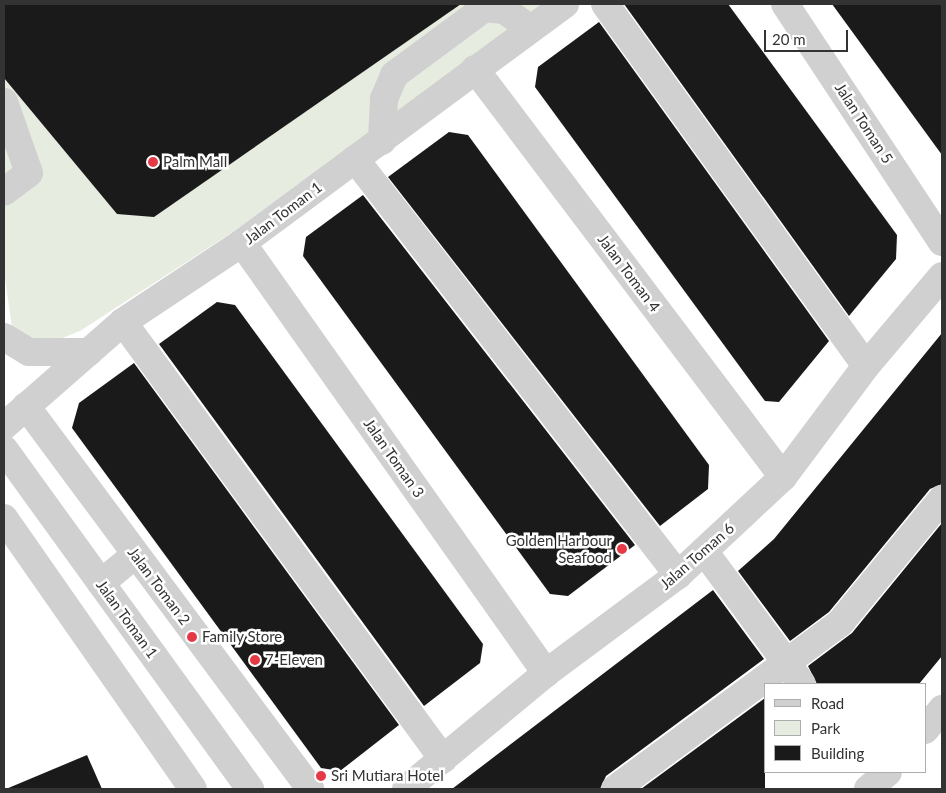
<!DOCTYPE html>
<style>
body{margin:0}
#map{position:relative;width:946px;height:793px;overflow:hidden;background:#fff;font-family:Lato,sans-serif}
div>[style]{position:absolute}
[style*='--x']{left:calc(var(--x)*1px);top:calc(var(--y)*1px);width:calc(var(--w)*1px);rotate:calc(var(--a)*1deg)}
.green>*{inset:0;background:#e6ecdf}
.building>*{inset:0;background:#1a1a1a}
.minor>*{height:28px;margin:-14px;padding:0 14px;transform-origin:14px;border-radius:14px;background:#d0d0d0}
.dots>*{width:14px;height:14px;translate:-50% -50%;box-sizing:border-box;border:2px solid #fff;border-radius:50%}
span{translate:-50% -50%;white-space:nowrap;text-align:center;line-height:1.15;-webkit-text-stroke:5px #fff;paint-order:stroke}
.street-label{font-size:15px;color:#333}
.poi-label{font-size:15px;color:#333}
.left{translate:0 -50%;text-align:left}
.right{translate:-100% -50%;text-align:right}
.frame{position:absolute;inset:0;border:5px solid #333;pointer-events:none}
.legend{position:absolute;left:764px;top:683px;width:162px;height:90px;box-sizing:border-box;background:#fff;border:1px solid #adadad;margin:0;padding:6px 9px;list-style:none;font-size:15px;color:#333}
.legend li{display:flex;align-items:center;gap:10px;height:25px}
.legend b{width:25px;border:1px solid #adadad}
.scale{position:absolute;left:764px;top:30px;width:84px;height:22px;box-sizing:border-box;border:2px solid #333;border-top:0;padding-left:6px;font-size:15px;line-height:18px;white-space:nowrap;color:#333;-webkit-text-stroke:4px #fff;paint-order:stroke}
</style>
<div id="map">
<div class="green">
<div style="clip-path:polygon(460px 4px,554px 4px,356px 152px,80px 331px,52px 342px,30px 340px,12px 328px,4px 271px,4px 78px,117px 214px,308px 110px)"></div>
</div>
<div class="building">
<div style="clip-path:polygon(4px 4px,461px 4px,154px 217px,117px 214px,4px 78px)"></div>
<div style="clip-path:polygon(624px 4px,728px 4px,897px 235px,896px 259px,849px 316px)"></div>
<div style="clip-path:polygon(832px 4px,942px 4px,942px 155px)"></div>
<div style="clip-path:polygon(599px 22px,829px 341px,779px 402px,765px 401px,535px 87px,538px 67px)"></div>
<div style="clip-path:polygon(449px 132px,468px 135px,709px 465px,708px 489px,660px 526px,388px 177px)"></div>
<div style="clip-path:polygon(363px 195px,635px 545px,568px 596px,550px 594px,303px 256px,306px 237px)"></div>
<div style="clip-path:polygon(217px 302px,235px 305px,483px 644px,480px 663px,424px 706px,159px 344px)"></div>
<div style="clip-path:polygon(942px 333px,942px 484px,930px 489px,829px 612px,790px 641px,738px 571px,774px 539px)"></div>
<div style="clip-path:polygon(134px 363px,399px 725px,340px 771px,321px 768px,72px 428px,79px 403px)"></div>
<div style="clip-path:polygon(942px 523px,942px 656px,919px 684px,817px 684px,808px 666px,852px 633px)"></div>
<div style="clip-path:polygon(713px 590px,764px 659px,606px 776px,600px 789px,452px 789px)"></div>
<div style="clip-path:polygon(765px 698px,765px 789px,641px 789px)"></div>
<div style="clip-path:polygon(87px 755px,102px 789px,6px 789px)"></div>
</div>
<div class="minor">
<div style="--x:605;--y:4;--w:446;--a:54.2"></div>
<div style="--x:785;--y:4;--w:285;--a:56.6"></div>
<div style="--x:484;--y:8;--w:20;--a:6"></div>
<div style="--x:504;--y:10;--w:32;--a:35"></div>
<div style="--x:475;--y:69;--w:511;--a:52.95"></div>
<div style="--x:4;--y:102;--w:75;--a:70.6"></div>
<div style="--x:29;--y:173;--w:31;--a:143"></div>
<div style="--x:382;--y:141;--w:42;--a:-87.3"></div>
<div style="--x:384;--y:99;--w:26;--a:-67"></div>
<div style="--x:394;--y:75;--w:119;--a:-36.5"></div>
<div style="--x:355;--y:159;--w:527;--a:52.17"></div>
<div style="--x:242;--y:243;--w:527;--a:54.74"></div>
<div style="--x:123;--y:322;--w:542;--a:53.79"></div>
<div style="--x:4;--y:337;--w:29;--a:31"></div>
<div style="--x:29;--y:352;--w:60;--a:0"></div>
<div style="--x:26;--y:406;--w:477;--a:53.4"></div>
<div style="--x:4;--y:426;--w:158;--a:-41.2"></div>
<div style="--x:123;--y:322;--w:143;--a:-33.6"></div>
<div style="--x:242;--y:243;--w:402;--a:-36.5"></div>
<div style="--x:4;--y:449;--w:420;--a:54.1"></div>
<div style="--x:4;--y:518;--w:330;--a:55.1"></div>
<div style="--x:704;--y:551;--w:165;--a:53.6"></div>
<div style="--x:101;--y:583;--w:44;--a:-39.5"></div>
<div style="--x:925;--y:730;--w:27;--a:-51"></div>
<div style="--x:406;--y:789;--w:182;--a:-39.6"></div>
<div style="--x:546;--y:673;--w:164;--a:-36.6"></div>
<div style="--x:678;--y:575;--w:144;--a:-43"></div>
<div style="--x:783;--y:477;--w:139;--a:-53.2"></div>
<div style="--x:866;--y:366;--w:118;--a:-49.8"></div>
<div style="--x:615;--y:789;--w:280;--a:-36.4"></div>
<div style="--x:840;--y:623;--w:161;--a:-50.6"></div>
<div style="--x:868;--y:789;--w:26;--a:-40"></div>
</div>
<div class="dots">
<div style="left:153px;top:162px;background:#e63946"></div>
<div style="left:622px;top:549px;background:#e63946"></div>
<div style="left:192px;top:637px;background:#e63946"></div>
<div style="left:255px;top:660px;background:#e63946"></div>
<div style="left:321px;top:776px;background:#e63946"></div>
</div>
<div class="street-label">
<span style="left:864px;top:123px;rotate:57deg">Jalan Toman 5</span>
<span style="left:283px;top:213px;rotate:-37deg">Jalan Toman 1</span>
<span style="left:629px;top:273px;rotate:53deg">Jalan Toman 4</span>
<span style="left:394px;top:458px;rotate:55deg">Jalan Toman 3</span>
<span style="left:697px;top:556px;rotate:-41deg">Jalan Toman 6</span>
<span style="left:159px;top:586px;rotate:53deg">Jalan Toman 2</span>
<span style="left:127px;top:619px;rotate:54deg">Jalan Toman 1</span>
</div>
<div class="poi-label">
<span class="left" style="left:163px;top:162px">Palm Mall</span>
<span class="right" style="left:612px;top:549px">Golden Harbour<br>Seafood</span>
<span class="left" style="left:202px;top:637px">Family Store</span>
<span class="left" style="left:265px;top:660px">7-Eleven</span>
<span class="left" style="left:331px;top:776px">Sri Mutiara Hotel</span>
</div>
<div class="frame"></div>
<ul class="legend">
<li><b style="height:6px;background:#d0d0d0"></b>Road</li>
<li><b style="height:14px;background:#e6ecdf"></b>Park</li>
<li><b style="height:14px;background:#1a1a1a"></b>Building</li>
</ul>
<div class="scale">20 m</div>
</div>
